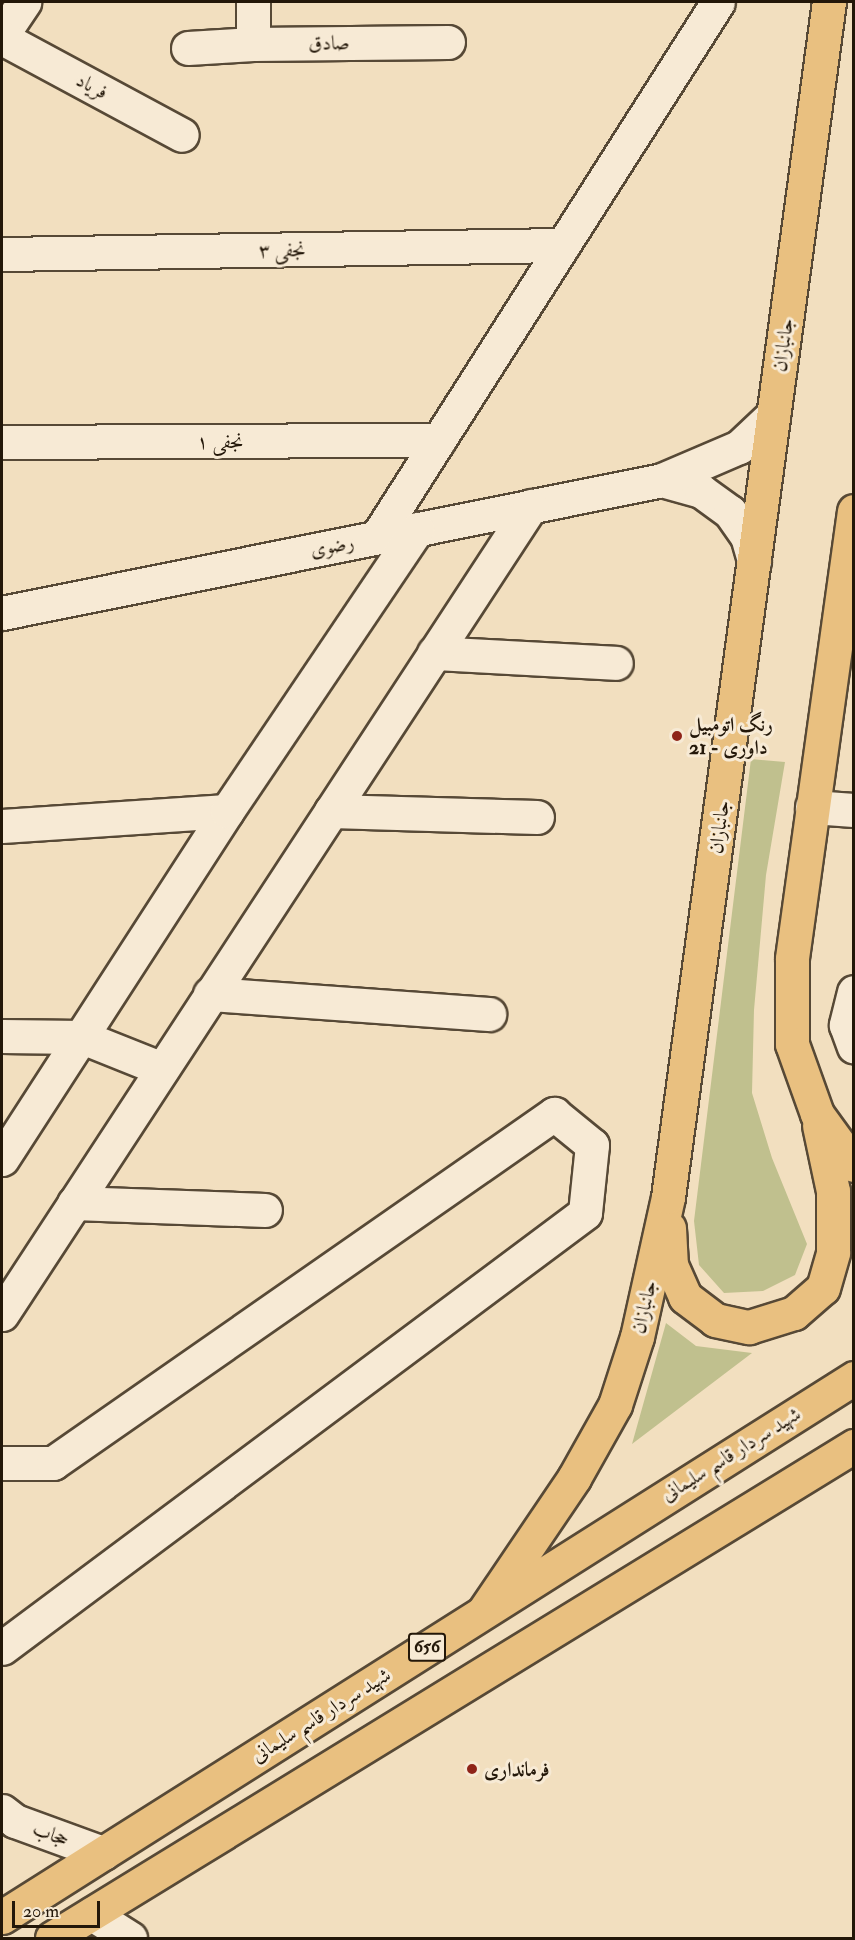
<!DOCTYPE html>
<meta charset="utf-8">
<style>
body{margin:0}
#map{position:relative;width:855px;height:1940px;overflow:hidden;background:#f2dfbf;font-family:"IM FELL Double Pica",Amiri,serif}
div>[style]{position:absolute}
[style*='--x']{left:calc(var(--x)*1px);top:calc(var(--y)*1px);width:calc(var(--w)*1px);rotate:calc(var(--a)*1deg)}
.green>*{inset:0;background:#c0c08e}
.roads{filter:drop-shadow(2px 0 #574936) drop-shadow(-2px 0 #574936) drop-shadow(0 2px #574936) drop-shadow(0 -2px #574936)}
.minor>*{height:33px;margin:-16.5px;padding:0 16.5px;transform-origin:16.5px;border-radius:16.5px;background:#f7ead5}
.major>*{height:33px;margin:-16.5px;padding:0 16.5px;transform-origin:16.5px;border-radius:16.5px;background:#e9c080}
.dots>*{width:16px;height:16px;translate:-50% -50%;box-sizing:border-box;border:3px solid #f7ead5;border-radius:50%}
span{translate:-50% -50%;white-space:nowrap;text-align:center;line-height:1.15;-webkit-text-stroke:6px #f7ead5;paint-order:stroke}
.shield-label span{padding:2px 4px;background:#f7ead5;border:2px solid;border-radius:4px;-webkit-text-stroke-width:0}
.shield-label{font-size:18px;color:#231709;font-weight:700}
.street-label{font-size:20px;color:#231709}
.poi-label{font-size:20px;color:#231709;font-weight:700}
.left{translate:0 -50%;text-align:left}
.frame{position:absolute;inset:0;border:3px solid #231709;pointer-events:none}
.scale{position:absolute;left:12px;top:1901px;width:88px;height:27px;box-sizing:border-box;border:3px solid #231709;border-top:0;padding-left:8px;font-size:18px;line-height:21px;white-space:nowrap;color:#231709;-webkit-text-stroke:4px #f7ead5;paint-order:stroke}
</style>
<div id="map">
<div class="green">
<div style="clip-path:polygon(751px 759px,785px 762px,766px 875px,754px 1010px,752px 1093px,772px 1158px,807px 1244px,795px 1275px,763px 1291px,724px 1293px,699px 1265px,694px 1221px)"></div>
<div style="clip-path:polygon(666px 1323px,696px 1346px,752px 1353px,632px 1444px)"></div>
</div>
<div class="roads">
<div class="minor">
<div style="--x:253;--y:2;--w:42;--a:90"></div>
<div style="--x:253;--y:44;--w:195;--a:-0.6"></div>
<div style="--x:2;--y:35;--w:40;--a:-56"></div>
<div style="--x:2;--y:38;--w:204;--a:28.3"></div>
<div style="--x:188;--y:48;--w:65;--a:-3.5"></div>
<div style="--x:2;--y:254;--w:561;--a:-0.92"></div>
<div style="--x:2;--y:442;--w:437;--a:-0.3"></div>
<div style="--x:662;--y:480;--w:41;--a:15.8"></div>
<div style="--x:701;--y:491;--w:36;--a:36"></div>
<div style="--x:730;--y:512;--w:29;--a:55"></div>
<div style="--x:747;--y:536;--w:26;--a:74"></div>
<div style="--x:377;--y:537;--w:634;--a:-57.49"></div>
<div style="--x:2;--y:613;--w:673;--a:-11.39"></div>
<div style="--x:662;--y:480;--w:84;--a:-23.2"></div>
<div style="--x:739;--y:447;--w:47;--a:-43.3"></div>
<div style="--x:434;--y:653;--w:182;--a:3.1"></div>
<div style="--x:812;--y:807;--w:42;--a:4.1"></div>
<div style="--x:331;--y:811;--w:206;--a:1.7"></div>
<div style="--x:2;--y:826;--w:225;--a:-3.8"></div>
<div style="--x:854;--y:992;--w:34;--a:104"></div>
<div style="--x:846;--y:1025;--w:23;--a:70"></div>
<div style="--x:210;--y:994;--w:280;--a:4.1"></div>
<div style="--x:2;--y:1036;--w:80;--a:0.7"></div>
<div style="--x:82;--y:1037;--w:86;--a:21.8"></div>
<div style="--x:2;--y:1159;--w:414;--a:-57.1"></div>
<div style="--x:227;--y:811;--w:340;--a:-56"></div>
<div style="--x:74;--y:1203;--w:191;--a:2.1"></div>
<div style="--x:2;--y:1314;--w:966;--a:-56.79"></div>
<div style="--x:2;--y:1463;--w:51;--a:0"></div>
<div style="--x:53;--y:1463;--w:611;--a:-34.86"></div>
<div style="--x:554;--y:1114;--w:49;--a:39.2"></div>
<div style="--x:592;--y:1145;--w:68;--a:95.9"></div>
<div style="--x:585;--y:1213;--w:727;--a:143.27"></div>
<div style="--x:2;--y:1811;--w:16;--a:38"></div>
<div style="--x:15;--y:1821;--w:94;--a:20"></div>
<div style="--x:92;--y:1914;--w:45;--a:32.3"></div>
</div>
<div class="major">
<div style="--x:854;--y:511;--w:452;--a:97.9"></div>
<div style="--x:792;--y:959;--w:85;--a:90"></div>
<div style="--x:792;--y:1044;--w:74;--a:70.3"></div>
<div style="--x:817;--y:1114;--w:63;--a:54"></div>
<div style="--x:669;--y:1228;--w:37;--a:87"></div>
<div style="--x:671;--y:1265;--w:35;--a:66"></div>
<div style="--x:685;--y:1297;--w:38;--a:37"></div>
<div style="--x:715;--y:1320;--w:35;--a:12"></div>
<div style="--x:749;--y:1327;--w:47;--a:-17.3"></div>
<div style="--x:794;--y:1313;--w:38;--a:-41"></div>
<div style="--x:823;--y:1288;--w:37;--a:-74"></div>
<div style="--x:833;--y:1252;--w:61;--a:-90"></div>
<div style="--x:833;--y:1191;--w:67;--a:-102"></div>
<div style="--x:484;--y:1611;--w:161;--a:-55.9"></div>
<div style="--x:574;--y:1478;--w:84;--a:-60.7"></div>
<div style="--x:615;--y:1405;--w:71;--a:-72.1"></div>
<div style="--x:637;--y:1337;--w:143;--a:-77.5"></div>
<div style="--x:668;--y:1197;--w:1206;--a:-82.33"></div>
<div style="--x:2;--y:1917;--w:1008;--a:-32.32"></div>
<div style="--x:52;--y:1938;--w:941;--a:-31.53"></div>
</div>
</div>
<div class="dots">
<div style="left:677px;top:736px;background:#8f2418"></div>
<div style="left:472px;top:1769px;background:#8f2418"></div>
</div>
<div class="shield-label">
<span style="left:427px;top:1647px">656</span>
</div>
<div class="street-label">
<span style="left:329px;top:43px;rotate:-1deg">صادق</span>
<span style="left:92px;top:86px;rotate:28deg">فریاد</span>
<span style="left:282px;top:250px;rotate:-1deg">نجفی ۳</span>
<span style="left:783px;top:345px;rotate:-82deg">جانبازان</span>
<span style="left:220px;top:441px">نجفی ۱</span>
<span style="left:332px;top:546px;rotate:-11deg">رضوی</span>
<span style="left:719px;top:827px;rotate:-82deg">جانبازان</span>
<span style="left:644px;top:1307px;rotate:-77deg">جانبازان</span>
<span style="left:731px;top:1454px;rotate:-32deg">شهید سردار قاسم سلیمانی</span>
<span style="left:321px;top:1715px;rotate:-32deg">شهید سردار قاسم سلیمانی</span>
<span style="left:51px;top:1834px;rotate:20deg">حجاب</span>
</div>
<div class="poi-label">
<span class="left" style="left:689px;top:736px">رنگ اتومبیل<br>21 - داوری</span>
<span class="left" style="left:484px;top:1769px">فرمانداری</span>
</div>
<div class="frame"></div>
<div class="scale">20 m</div>
</div>
